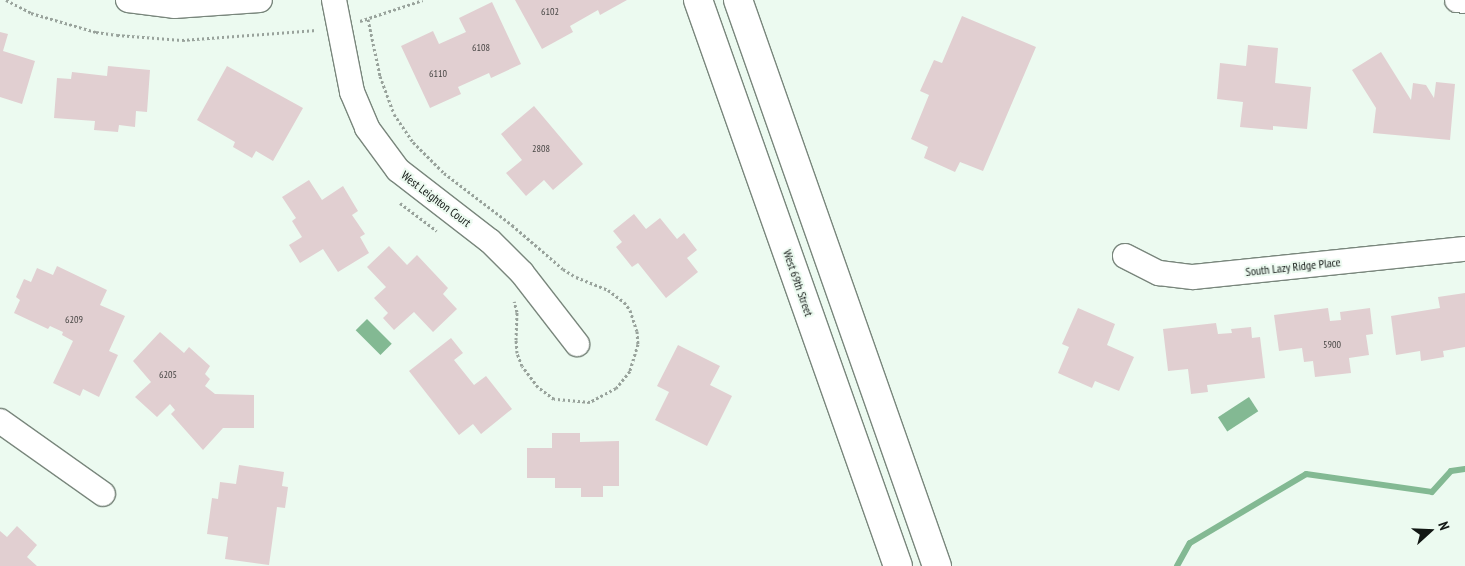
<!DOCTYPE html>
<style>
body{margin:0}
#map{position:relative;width:1465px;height:566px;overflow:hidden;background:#ecfaf0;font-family:"PT Sans Narrow",sans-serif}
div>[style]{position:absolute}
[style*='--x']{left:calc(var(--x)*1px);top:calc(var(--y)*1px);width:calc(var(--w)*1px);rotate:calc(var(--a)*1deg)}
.water>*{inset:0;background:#83b993;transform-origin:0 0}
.stream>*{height:6px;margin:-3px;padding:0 3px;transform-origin:3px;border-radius:3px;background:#83b993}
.building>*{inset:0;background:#e1cfd1}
.path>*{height:3px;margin-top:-1.5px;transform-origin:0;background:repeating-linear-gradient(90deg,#99a39c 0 2.5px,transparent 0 5px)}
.roads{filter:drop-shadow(1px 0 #79867c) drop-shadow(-1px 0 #79867c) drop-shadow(0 1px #79867c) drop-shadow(0 -1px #79867c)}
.minor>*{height:24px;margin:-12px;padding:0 12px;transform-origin:12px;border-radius:12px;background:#fff}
.major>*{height:28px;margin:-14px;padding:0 14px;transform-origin:14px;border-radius:14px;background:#fff}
span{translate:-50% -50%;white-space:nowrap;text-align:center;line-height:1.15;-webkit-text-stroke:4px #ecfaf0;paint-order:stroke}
.number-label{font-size:10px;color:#464543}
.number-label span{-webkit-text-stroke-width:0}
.street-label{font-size:12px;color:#121714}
.north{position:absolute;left:1405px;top:506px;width:50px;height:50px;-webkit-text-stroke:4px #ecfaf0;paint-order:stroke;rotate:70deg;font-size:14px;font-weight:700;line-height:20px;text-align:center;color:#121714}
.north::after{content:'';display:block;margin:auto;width:18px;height:22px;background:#121714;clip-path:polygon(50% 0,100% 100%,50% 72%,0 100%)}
</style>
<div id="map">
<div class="water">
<div style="left:367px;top:319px;width:35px;height:16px;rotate:45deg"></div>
<div style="left:1249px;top:397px;width:17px;height:37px;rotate:57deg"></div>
</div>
<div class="stream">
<div style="--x:1177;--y:566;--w:26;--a:-61"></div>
<div style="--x:1190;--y:543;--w:135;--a:-30.7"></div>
<div style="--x:1306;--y:474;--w:127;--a:8.1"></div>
<div style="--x:1432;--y:492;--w:28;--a:-48"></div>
<div style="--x:1451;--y:471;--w:14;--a:-8"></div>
</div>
<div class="building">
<div style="clip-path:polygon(515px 0,627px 0,600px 15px,598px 10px,570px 26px,573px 32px,542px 49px)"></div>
<div style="clip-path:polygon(492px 2px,521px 64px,491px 78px,489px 73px,458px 87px,461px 94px,430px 108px,401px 46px,433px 31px,439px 44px,466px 32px,459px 18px)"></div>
<div style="clip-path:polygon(962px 16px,1036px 47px,983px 171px,960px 162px,955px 172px,924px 158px,928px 147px,911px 139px,929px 95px,920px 91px,934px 60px,942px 63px)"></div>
<div style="clip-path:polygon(0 32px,8px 34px,3px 51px,35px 61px,22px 104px,0 97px)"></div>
<div style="clip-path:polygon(1248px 45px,1278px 48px,1275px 83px,1311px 87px,1307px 129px,1273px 126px,1273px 130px,1240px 127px,1243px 102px,1217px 99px,1220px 63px,1246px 66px)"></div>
<div style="clip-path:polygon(1381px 52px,1411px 100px,1413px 83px,1426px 85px,1434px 98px,1436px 82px,1455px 84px,1450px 140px,1373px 133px,1376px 108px,1352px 70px)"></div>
<div style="clip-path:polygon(108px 66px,150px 70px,147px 112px,136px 111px,135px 127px,119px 125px,118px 132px,94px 130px,95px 121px,54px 118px,57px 78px,71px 79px,72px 72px,107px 76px)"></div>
<div style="clip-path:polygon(227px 66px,303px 108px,273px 161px,256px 151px,252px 158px,233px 147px,235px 142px,197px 120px)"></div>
<div style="clip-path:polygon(534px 106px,583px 164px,553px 190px,544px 180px,526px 196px,506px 173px,522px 160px,501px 134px)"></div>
<div style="clip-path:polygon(309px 180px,322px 200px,343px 186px,358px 211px,352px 215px,365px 234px,360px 237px,369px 253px,338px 272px,323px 249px,300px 263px,289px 245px,302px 237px,292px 221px,296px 218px,282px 197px)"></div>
<div style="clip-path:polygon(634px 214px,646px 229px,660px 218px,677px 239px,684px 233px,697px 250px,687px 258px,698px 272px,666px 298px,638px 263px,632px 267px,616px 247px,622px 242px,613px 231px)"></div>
<div style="clip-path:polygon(389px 246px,407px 265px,417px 255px,448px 288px,443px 294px,457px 309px,433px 332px,414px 312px,394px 330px,383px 318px,388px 313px,374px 298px,386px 287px,367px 267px)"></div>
<div style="clip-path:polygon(57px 266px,107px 290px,100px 305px,125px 316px,109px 351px,118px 355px,99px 397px,83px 389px,80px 396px,53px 383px,73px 341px,62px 335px,63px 332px,50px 326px,48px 329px,14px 313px,20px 300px,16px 297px,24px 279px,31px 282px,37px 268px,53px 275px)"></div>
<div style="clip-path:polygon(1465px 293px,1465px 347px,1443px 351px,1444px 357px,1421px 361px,1420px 351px,1396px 355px,1391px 316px,1440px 308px,1438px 297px)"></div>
<div style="clip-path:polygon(1078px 308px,1115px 324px,1107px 345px,1134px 357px,1119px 391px,1095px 381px,1092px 388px,1058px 373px,1069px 347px,1062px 344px)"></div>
<div style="clip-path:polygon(1328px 308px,1330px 321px,1341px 320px,1340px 312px,1370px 308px,1373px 334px,1366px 335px,1369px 355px,1349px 358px,1351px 373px,1315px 377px,1313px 361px,1304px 362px,1302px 348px,1279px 351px,1274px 315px)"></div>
<div style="clip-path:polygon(1216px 323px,1218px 334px,1232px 333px,1231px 329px,1251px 327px,1252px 338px,1260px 337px,1265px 378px,1207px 385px,1208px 392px,1191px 394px,1188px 369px,1168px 371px,1163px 329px)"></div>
<div style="clip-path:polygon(160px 332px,184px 353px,189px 347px,210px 366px,205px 374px,210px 379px,205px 386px,215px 394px,254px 395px,254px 428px,223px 428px,203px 450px,171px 414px,175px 410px,170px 404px,157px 417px,135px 397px,151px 382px,133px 361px)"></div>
<div style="clip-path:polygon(451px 338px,463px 353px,454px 360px,474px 385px,486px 376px,512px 409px,481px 434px,473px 424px,459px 435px,409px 371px)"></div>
<div style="clip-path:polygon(678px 345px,720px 366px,710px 385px,732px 396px,707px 446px,655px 420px,669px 392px,657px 386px)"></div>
<div style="clip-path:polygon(552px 433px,580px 433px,580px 442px,619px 441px,619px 486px,603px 486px,603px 497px,581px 497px,581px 488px,555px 488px,555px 478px,527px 478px,527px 448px,552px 448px)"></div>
<div style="clip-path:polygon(239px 465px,284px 472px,282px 486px,288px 487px,285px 508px,277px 507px,269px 565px,225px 559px,228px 537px,207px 534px,212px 498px,218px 499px,220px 482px,236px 484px)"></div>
<div style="clip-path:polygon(17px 526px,37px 545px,27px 557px,37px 566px,0 566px,0 531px,7px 537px)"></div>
</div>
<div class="path">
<div style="--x:6;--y:0;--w:28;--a:27"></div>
<div style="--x:31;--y:13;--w:68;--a:16.3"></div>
<div style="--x:96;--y:32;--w:21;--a:8"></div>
<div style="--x:117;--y:35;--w:65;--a:4.4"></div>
<div style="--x:182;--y:40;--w:135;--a:-4.2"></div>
<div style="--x:368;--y:19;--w:58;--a:78.1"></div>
<div style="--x:380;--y:76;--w:40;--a:69.8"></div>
<div style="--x:394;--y:114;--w:34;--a:56"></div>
<div style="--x:413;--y:142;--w:44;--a:45"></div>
<div style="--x:444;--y:173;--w:86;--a:37.4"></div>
<div style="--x:512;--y:225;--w:67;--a:40.8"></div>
<div style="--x:563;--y:269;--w:15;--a:32"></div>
<div style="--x:576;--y:277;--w:35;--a:22"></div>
<div style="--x:608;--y:290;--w:20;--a:37"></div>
<div style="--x:624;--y:302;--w:10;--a:53"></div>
<div style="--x:630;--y:310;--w:22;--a:72"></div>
<div style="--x:637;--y:331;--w:13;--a:86"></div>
<div style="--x:638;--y:344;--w:28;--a:107"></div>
<div style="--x:630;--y:371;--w:22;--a:129"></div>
<div style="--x:616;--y:388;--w:30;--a:152"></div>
<div style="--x:590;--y:402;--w:36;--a:-175"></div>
<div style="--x:554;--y:399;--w:20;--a:-143"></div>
<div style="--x:538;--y:387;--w:26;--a:-127"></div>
<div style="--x:522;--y:366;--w:14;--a:-111"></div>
<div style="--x:517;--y:353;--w:13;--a:-94"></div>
<div style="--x:516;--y:340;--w:28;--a:-88"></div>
<div style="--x:517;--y:312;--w:11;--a:-105"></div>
<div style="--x:360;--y:21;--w:66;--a:-18.4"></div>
<div style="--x:400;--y:203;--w:46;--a:37.1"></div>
</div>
<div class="roads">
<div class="minor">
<div style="--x:128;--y:0;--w:46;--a:7.4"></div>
<div style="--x:174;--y:6;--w:86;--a:-4"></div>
<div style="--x:334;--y:0;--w:94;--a:78.9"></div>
<div style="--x:352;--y:92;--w:39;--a:67"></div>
<div style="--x:367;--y:128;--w:52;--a:53.6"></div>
<div style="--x:398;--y:170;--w:116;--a:37.7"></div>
<div style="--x:490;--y:241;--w:45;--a:45"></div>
<div style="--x:522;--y:273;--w:90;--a:52.2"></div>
<div style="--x:1457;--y:0;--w:8;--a:7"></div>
<div style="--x:1125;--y:256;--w:38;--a:27"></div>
<div style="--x:1159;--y:273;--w:34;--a:7"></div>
<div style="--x:1193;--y:277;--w:273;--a:-5.9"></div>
<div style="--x:0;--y:421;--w:126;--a:35.3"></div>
</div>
<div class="major">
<div style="--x:698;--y:0;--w:600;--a:70.54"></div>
<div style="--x:738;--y:0;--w:600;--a:70.63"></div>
</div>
</div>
<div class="number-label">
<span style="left:550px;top:12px">6102</span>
<span style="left:481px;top:48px">6108</span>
<span style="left:438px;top:74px">6110</span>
<span style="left:541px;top:149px">2808</span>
<span style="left:74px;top:320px">6209</span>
<span style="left:1332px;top:345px">5900</span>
<span style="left:168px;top:375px">6205</span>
</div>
<div class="street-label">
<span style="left:436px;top:199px;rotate:37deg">West Leighton Court</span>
<span style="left:1293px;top:267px;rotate:-6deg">South Lazy Ridge Place</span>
<span style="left:798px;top:283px;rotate:71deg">West 69th Street</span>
</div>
<div class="north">N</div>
</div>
